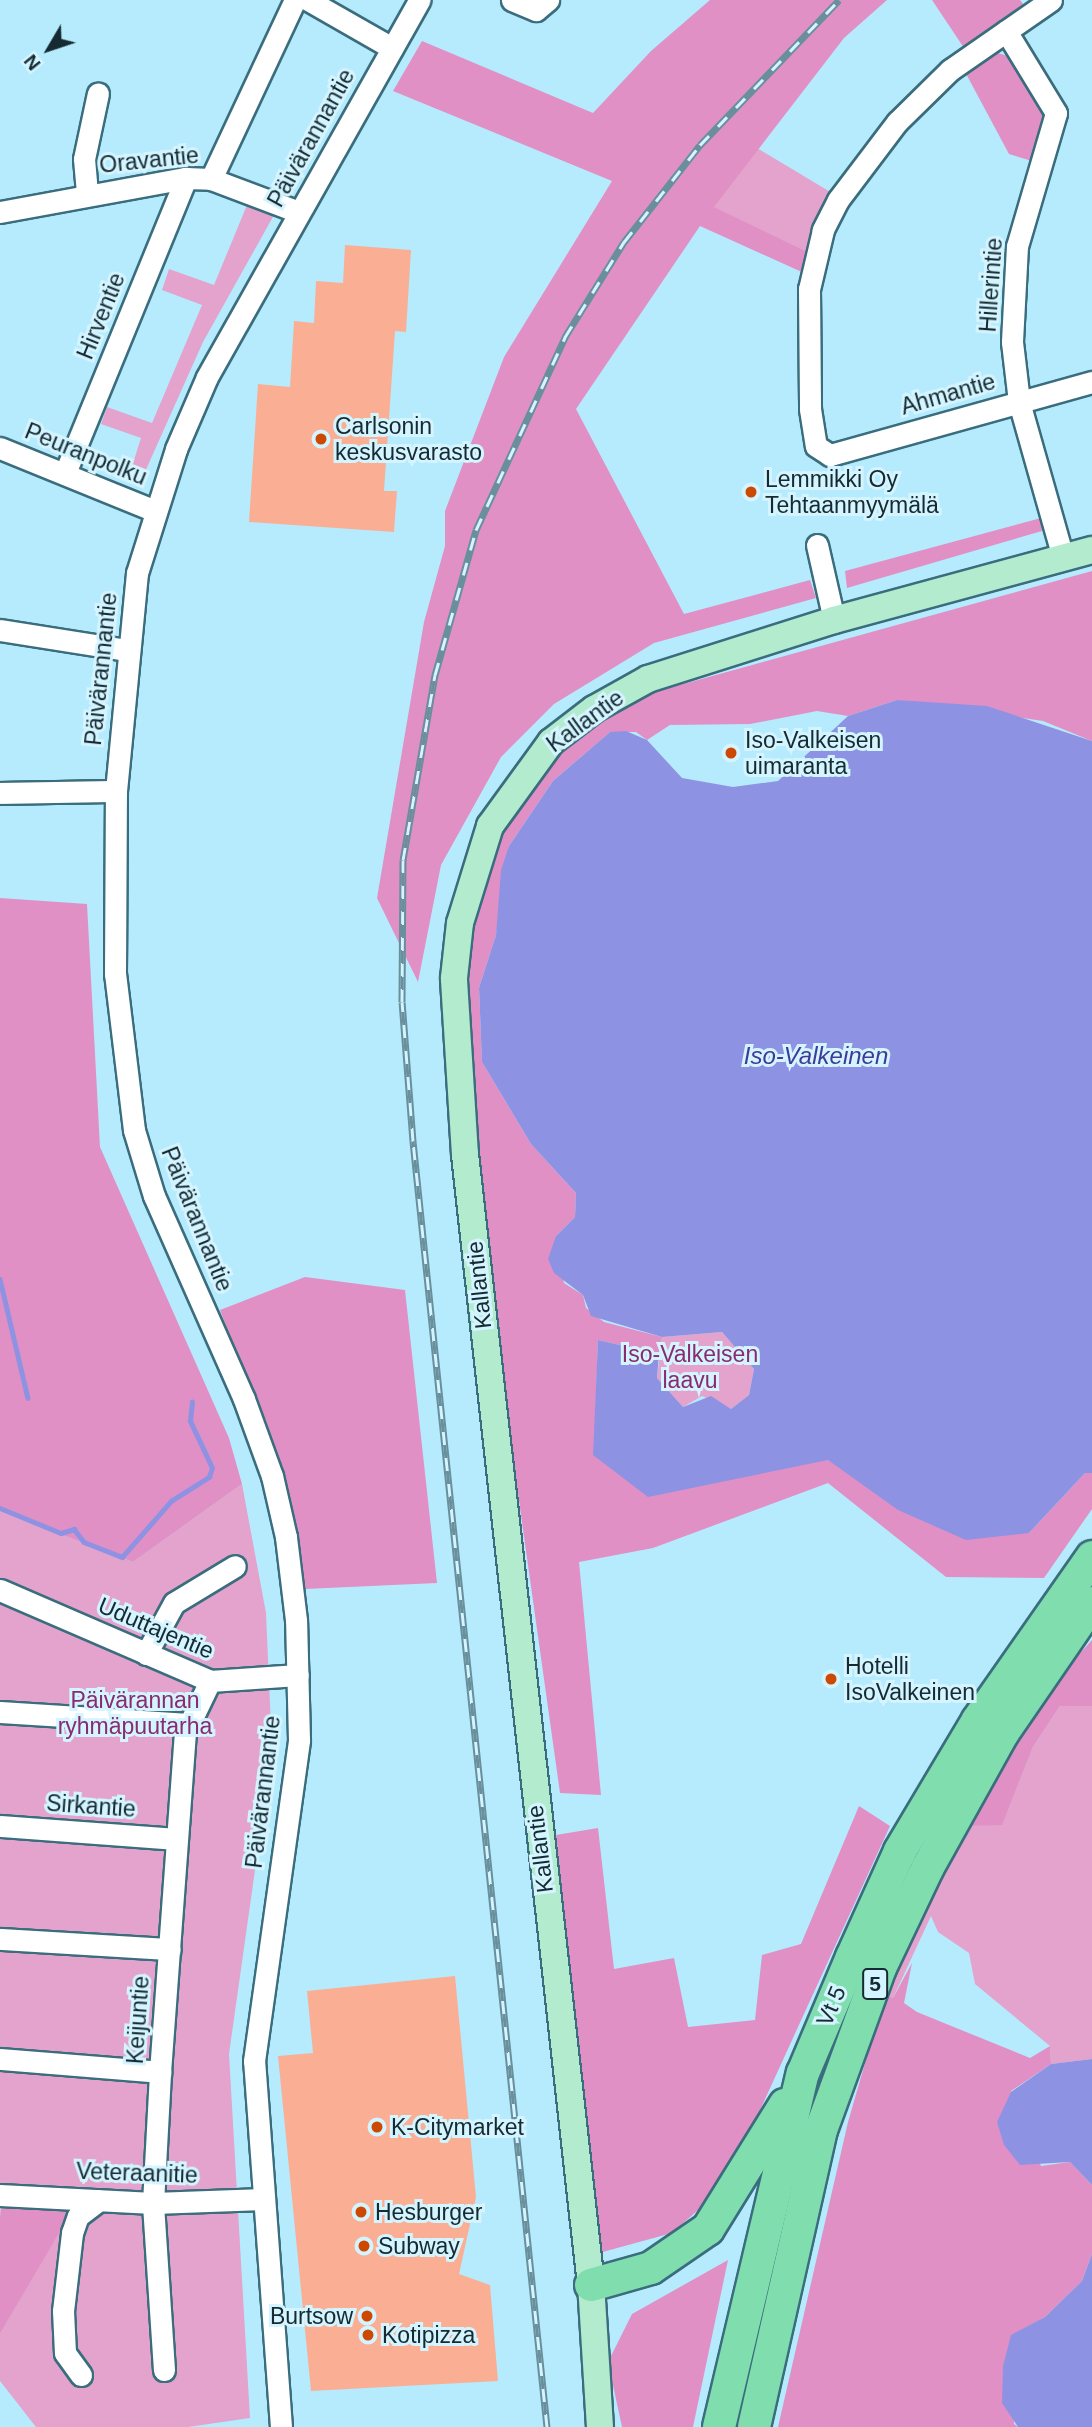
<!DOCTYPE html>
<meta charset="utf-8">
<style>
body{margin:0}
#map{position:relative;width:1092px;height:2427px;overflow:hidden;background:#b5ebfd;font-family:Helvetica,sans-serif}
div>[style]{position:absolute}
[style*='--x']{left:calc(var(--x)*1px);top:calc(var(--y)*1px);width:calc(var(--w)*1px);rotate:calc(var(--a)*1deg)}
.green>*{inset:0;background:#e3a3cc}
.forest>*{inset:0;background:#e190c5}
.water>*{inset:0;background:#8e92e3}
.stream>*{height:4.5px;margin:-2.25px;padding:0 2.25px;transform-origin:2.25px;border-radius:2.25px;background:#8e92e3}
.building>*{inset:0;background:#faaf94}
.roads{filter:drop-shadow(2px 0 #3a6d7d) drop-shadow(-2px 0 #3a6d7d) drop-shadow(0 2px #3a6d7d) drop-shadow(0 -2px #3a6d7d)}
.minor>*{height:21px;margin:-10.5px;padding:0 10.5px;transform-origin:10.5px;border-radius:10.5px;background:#fff}
.major>*{height:26px;margin:-13px;padding:0 13px;transform-origin:13px;border-radius:13px;background:#b3ebce}
.highway>*{height:32px;margin:-16px;padding:0 16px;transform-origin:16px;border-radius:16px;background:#80ddae}
.rail>*{height:7px;margin-top:-3.5px;transform-origin:0;background:repeating-linear-gradient(90deg,#d4f4ff 0 13px,#698f9c 0 26px);box-sizing:border-box;border-block:2px solid #698f9c}
.dots>*{width:19px;height:19px;translate:-50% -50%;box-sizing:border-box;border:4px solid #d4f4ff;border-radius:50%}
span{translate:-50% -50%;white-space:nowrap;text-align:center;line-height:1.15;-webkit-text-stroke:6px #d4f4ff;paint-order:stroke}
.shield-label span{padding:2px 5px;background:#d4f4ff;border:2px solid;border-radius:5px;-webkit-text-stroke-width:0}
.shield-label{font-size:21px;color:#152a31;font-weight:700}
.street-label{font-size:23px;color:#152a31}
.poi-label{font-size:23px;color:#152a31}
.left{translate:0 -50%;text-align:left}
.right{translate:-100% -50%;text-align:right}
.park-label{font-size:23px;color:#892b6f}
.water-label{font-size:24px;color:#403998;font-style:italic}
.north{position:absolute;left:14px;top:14px;width:70px;height:70px;-webkit-text-stroke:5px #d4f4ff;paint-order:stroke;rotate:231deg;font-size:19px;font-weight:700;line-height:28px;text-align:center;color:#152a31}
.north::after{content:'';display:block;margin:auto;width:24px;height:32px;background:#152a31;clip-path:polygon(50% 0,100% 100%,50% 72%,0 100%)}
</style>
<div id="map">
<div class="green">
<div style="clip-path:polygon(757px 148px,832px 193px,808px 252px,713px 207px)"></div>
<div style="clip-path:polygon(247px 205px,274px 215px,203px 342px,140px 483px,128px 479px,141px 438px,101px 424px,107px 407px,152px 423px,202px 305px,162px 290px,169px 269px,214px 285px)"></div>
<div style="clip-path:polygon(722px 1332px,754px 1369px,749px 1395px,731px 1409px,702px 1396px,683px 1407px,657px 1378px,662px 1337px)"></div>
<div style="clip-path:polygon(242px 1484px,266px 1613px,272px 1750px,229px 2054px,250px 2418px,188px 2427px,36px 2427px,0 2381px,0 2334px,72px 2209px,0 2193px,0 1511px,133px 1562px)"></div>
<div style="clip-path:polygon(1060px 1706px,1092px 1706px,1092px 2059px,1051px 2064px,1050px 2046px,975px 1984px,969px 1953px,938px 1932px,931px 1916px,893px 1998px,885px 1994px,908px 1938px,968px 1826px,1002px 1824px,1033px 1747px)"></div>
</div>
<div class="forest">
<div style="clip-path:polygon(710px 0,887px 0,844px 38px,714px 207px,808px 252px,804px 273px,700px 226px,576px 409px,684px 614px,810px 580px,816px 598px,654px 643px,554px 704px,501px 757px,441px 865px,418px 982px,377px 898px,424px 622px,445px 546px,445px 511px,504px 357px,612px 181px,393px 91px,422px 41px,593px 113px,651px 51px)"></div>
<div style="clip-path:polygon(932px 0,1020px 0,1026px 8px,964px 48px)"></div>
<div style="clip-path:polygon(994px 52px,1015px 58px,1037px 95px,1043px 115px,1032px 161px,1009px 154px,964px 70px)"></div>
<div style="clip-path:polygon(1041px 518px,1042px 531px,847px 588px,845px 571px)"></div>
<div style="clip-path:polygon(1092px 571px,1092px 741px,1043px 721px,897px 700px,848px 716px,817px 711px,750px 724px,670px 725px,647px 740px,636px 732px,610px 732px,553px 781px,509px 846px,496px 935px,479px 988px,482px 1062px,531px 1144px,576px 1193px,575px 1217px,556px 1236px,564px 1283px,583px 1295px,586px 1308px,604px 1322px,662px 1337px,659px 1354px,598px 1340px,594px 1455px,828px 1460px,852px 1474px,1029px 1533px,1085px 1473px,1092px 1473px,1092px 1509px,1044px 1578px,946px 1577px,828px 1483px,653px 1548px,579px 1562px,601px 1795px,560px 1793px,496px 1337px,462px 968px,476px 900px,507px 820px,560px 754px,629px 699px)"></div>
<div style="clip-path:polygon(0 898px,87px 904px,100px 1147px,229px 1438px,242px 1484px,133px 1562px,0 1511px)"></div>
<div style="clip-path:polygon(305px 1277px,405px 1290px,437px 1583px,305px 1589px,291px 1503px,220px 1310px)"></div>
<div style="clip-path:polygon(1092px 1640px,1092px 1706px,1060px 1706px,1033px 1747px,1002px 1825px,968px 1826px,1042px 1695px)"></div>
<div style="clip-path:polygon(859px 1806px,890px 1826px,744px 2145px,706px 2203px,672px 2233px,599px 2253px,556px 1835px,598px 1828px,614px 1969px,674px 1958px,688px 2027px,755px 2020px,762px 1955px,801px 1944px)"></div>
<div style="clip-path:polygon(912px 1963px,904px 2003px,917px 2012px,1030px 2058px,1050px 2046px,1051px 2064px,1011px 2091px,1041px 2166px,1070px 2162px,1092px 2185px,1092px 2254px,1082px 2281px,1045px 2317px,1011px 2336px,1014px 2424px,1018px 2427px,778px 2427px,848px 2122px,885px 1994px,893px 1998px)"></div>
<div style="clip-path:polygon(2px 2193px,73px 2209px,0 2334px,0 2217px)"></div>
<div style="clip-path:polygon(728px 2260px,693px 2427px,622px 2427px,608px 2362px,632px 2314px)"></div>
</div>
<div class="water">
<div style="clip-path:polygon(897px 700px,987px 706px,1092px 741px,1092px 1473px,1085px 1473px,1029px 1533px,966px 1540px,898px 1510px,828px 1460px,648px 1497px,593px 1455px,598px 1340px,659px 1354px,657px 1378px,683px 1407px,711px 1396px,731px 1409px,749px 1395px,754px 1369px,722px 1332px,662px 1337px,591px 1316px,583px 1295px,554px 1273px,548px 1259px,556px 1236px,575px 1217px,576px 1193px,531px 1144px,482px 1062px,479px 988px,496px 935px,501px 870px,509px 846px,553px 781px,610px 732px,626px 731px,647px 740px,682px 778px,733px 787px,778px 781px,848px 716px)"></div>
<div style="clip-path:polygon(1092px 2059px,1092px 2185px,1070px 2162px,1020px 2165px,1004px 2145px,997px 2122px,1011px 2092px,1051px 2064px)"></div>
<div style="clip-path:polygon(1092px 2254px,1092px 2427px,1018px 2427px,1002px 2403px,1003px 2366px,1011px 2335px,1045px 2317px,1082px 2281px)"></div>
</div>
<div class="stream">
<div style="--x:0;--y:1279;--w:122;--a:76.8"></div>
<div style="--x:0;--y:1508;--w:66;--a:22.3"></div>
<div style="--x:61;--y:1533;--w:14;--a:-17"></div>
<div style="--x:74;--y:1529;--w:16;--a:52"></div>
<div style="--x:84;--y:1542;--w:41;--a:21.5"></div>
<div style="--x:122;--y:1557;--w:74;--a:-48.8"></div>
<div style="--x:171;--y:1501;--w:45;--a:-32.3"></div>
<div style="--x:209;--y:1477;--w:9;--a:-72"></div>
<div style="--x:212;--y:1468;--w:52;--a:-115.1"></div>
<div style="--x:190;--y:1421;--w:19;--a:-84"></div>
</div>
<div class="building">
<div style="clip-path:polygon(345px 245px,411px 250px,406px 332px,395px 331px,384px 491px,397px 491px,394px 532px,249px 522px,258px 384px,290px 387px,294px 321px,314px 323px,316px 281px,343px 283px)"></div>
<div style="clip-path:polygon(455px 1976px,476px 2197px,459px 2274px,490px 2285px,498px 2381px,311px 2391px,278px 2056px,313px 2053px,307px 1991px)"></div>
</div>
<div class="roads">
<div class="minor">
<div style="--x:308;--y:0;--w:97;--a:29.7"></div>
<div style="--x:512;--y:0;--w:26;--a:23"></div>
<div style="--x:536;--y:10;--w:16;--a:-40"></div>
<div style="--x:1051;--y:0;--w:123;--a:145.3"></div>
<div style="--x:950;--y:70;--w:74;--a:135.5"></div>
<div style="--x:897;--y:122;--w:98;--a:127.1"></div>
<div style="--x:838;--y:200;--w:34;--a:117"></div>
<div style="--x:823;--y:230;--w:61;--a:103.3"></div>
<div style="--x:809;--y:289;--w:120;--a:89.5"></div>
<div style="--x:810;--y:409;--w:37;--a:81"></div>
<div style="--x:816;--y:446;--w:17;--a:33"></div>
<div style="--x:830;--y:455;--w:272;--a:-15.6"></div>
<div style="--x:1006;--y:31;--w:96;--a:58.6"></div>
<div style="--x:1056;--y:113;--w:139;--a:106.3"></div>
<div style="--x:1017;--y:246;--w:96;--a:93"></div>
<div style="--x:1012;--y:342;--w:60;--a:83.3"></div>
<div style="--x:1019;--y:402;--w:161;--a:74.2"></div>
<div style="--x:211;--y:179;--w:198;--a:-64.9"></div>
<div style="--x:87;--y:193;--w:34;--a:-95"></div>
<div style="--x:84;--y:159;--w:67;--a:-78"></div>
<div style="--x:0;--y:212;--w:189;--a:-10.4"></div>
<div style="--x:186;--y:178;--w:25;--a:2"></div>
<div style="--x:211;--y:179;--w:94;--a:20.6"></div>
<div style="--x:0;--y:448;--w:165;--a:22.1"></div>
<div style="--x:65;--y:473;--w:319;--a:-67.7"></div>
<div style="--x:817;--y:545;--w:77;--a:77.2"></div>
<div style="--x:0;--y:630;--w:128;--a:9"></div>
<div style="--x:0;--y:793;--w:116;--a:-1"></div>
<div style="--x:0;--y:1590;--w:229;--a:23.4"></div>
<div style="--x:210;--y:1681;--w:88;--a:-3.9"></div>
<div style="--x:146;--y:1654;--w:58;--a:-61.2"></div>
<div style="--x:174;--y:1603;--w:71;--a:-31.2"></div>
<div style="--x:0;--y:1712;--w:189;--a:3.6"></div>
<div style="--x:0;--y:1826;--w:177;--a:4.2"></div>
<div style="--x:0;--y:1939;--w:170;--a:3.4"></div>
<div style="--x:0;--y:2059;--w:161;--a:4.6"></div>
<div style="--x:0;--y:2195;--w:153;--a:3"></div>
<div style="--x:153;--y:2203;--w:111;--a:-2.1"></div>
<div style="--x:164;--y:2370;--w:167;--a:-93.8"></div>
<div style="--x:153;--y:2203;--w:131;--a:-86.9"></div>
<div style="--x:160;--y:2072;--w:340;--a:-85.8"></div>
<div style="--x:185;--y:1733;--w:58;--a:-64.3"></div>
<div style="--x:81;--y:2375;--w:27;--a:-126"></div>
<div style="--x:65;--y:2353;--w:42;--a:-92.7"></div>
<div style="--x:63;--y:2311;--w:79;--a:-83.4"></div>
<div style="--x:72;--y:2233;--w:18;--a:-71"></div>
<div style="--x:78;--y:2216;--w:26;--a:-37"></div>
<div style="--x:281;--y:2427;--w:367;--a:-94.2"></div>
<div style="--x:254;--y:2061;--w:324;--a:-82"></div>
<div style="--x:299;--y:1740;--w:120;--a:-91.4"></div>
<div style="--x:296;--y:1620;--w:84;--a:-96.9"></div>
<div style="--x:286;--y:1537;--w:63;--a:-102.9"></div>
<div style="--x:272;--y:1476;--w:82;--a:-110"></div>
<div style="--x:244;--y:1399;--w:222;--a:-113.9"></div>
<div style="--x:154;--y:1196;--w:69;--a:-106.9"></div>
<div style="--x:134;--y:1130;--w:157;--a:-96.9"></div>
<div style="--x:115;--y:974;--w:183;--a:-89.7"></div>
<div style="--x:116;--y:791;--w:219;--a:-84.5"></div>
<div style="--x:137;--y:573;--w:130;--a:-72.5"></div>
<div style="--x:176;--y:449;--w:78;--a:-66.7"></div>
<div style="--x:207;--y:377;--w:433;--a:-60.6"></div>
</div>
<div class="major">
<div style="--x:600;--y:2427;--w:142;--a:-93.6"></div>
<div style="--x:591;--y:2285;--w:1137;--a:-96.36"></div>
<div style="--x:465;--y:1155;--w:177;--a:-93.6"></div>
<div style="--x:454;--y:978;--w:55;--a:-83.8"></div>
<div style="--x:460;--y:923;--w:102;--a:-72.8"></div>
<div style="--x:490;--y:826;--w:104;--a:-54"></div>
<div style="--x:551;--y:742;--w:54;--a:-37.5"></div>
<div style="--x:594;--y:709;--w:62;--a:-29.1"></div>
<div style="--x:648;--y:679;--w:195;--a:-17.6"></div>
<div style="--x:834;--y:620;--w:267;--a:-15.2"></div>
</div>
<div class="highway">
<div style="--x:591;--y:2285;--w:62;--a:-15.8"></div>
<div style="--x:651;--y:2268;--w:69;--a:-34.4"></div>
<div style="--x:708;--y:2229;--w:146;--a:-58.2"></div>
<div style="--x:719;--y:2427;--w:364;--a:-76.7"></div>
<div style="--x:803;--y:2073;--w:126;--a:-67.1"></div>
<div style="--x:852;--y:1957;--w:116;--a:-65.6"></div>
<div style="--x:900;--y:1851;--w:152;--a:-59.2"></div>
<div style="--x:978;--y:1720;--w:199;--a:-55"></div>
<div style="--x:754;--y:2427;--w:304;--a:-77.3"></div>
<div style="--x:821;--y:2130;--w:172;--a:-70"></div>
<div style="--x:880;--y:1968;--w:112;--a:-64.6"></div>
<div style="--x:928;--y:1867;--w:152;--a:-60.9"></div>
<div style="--x:1002;--y:1734;--w:159;--a:-55.5"></div>
</div>
</div>
<div class="rail">
<div style="--x:547;--y:2427;--w:1293;--a:-95.95"></div>
<div style="--x:413;--y:1141;--w:139;--a:-94.5"></div>
<div style="--x:402;--y:1002;--w:142;--a:-89.6"></div>
<div style="--x:403;--y:860;--w:188;--a:-80.2"></div>
<div style="--x:435;--y:675;--w:151;--a:-74.2"></div>
<div style="--x:476;--y:530;--w:213;--a:-65.2"></div>
<div style="--x:565;--y:337;--w:112;--a:-58.2"></div>
<div style="--x:624;--y:242;--w:123;--a:-51.9"></div>
<div style="--x:700;--y:145;--w:201;--a:-46.2"></div>
</div>
<div class="dots">
<div style="left:321px;top:439px;background:#cd4800"></div>
<div style="left:751px;top:492px;background:#cd4800"></div>
<div style="left:731px;top:753px;background:#cd4800"></div>
<div style="left:831px;top:1679px;background:#cd4800"></div>
<div style="left:377px;top:2127px;background:#cd4800"></div>
<div style="left:361px;top:2212px;background:#cd4800"></div>
<div style="left:364px;top:2246px;background:#cd4800"></div>
<div style="left:367px;top:2316px;background:#cd4800"></div>
<div style="left:368px;top:2335px;background:#cd4800"></div>
</div>
<div class="shield-label">
<span style="left:875px;top:1984px">5</span>
</div>
<div class="street-label">
<span style="left:311px;top:138px;rotate:-61deg">Päivärannantie</span>
<span style="left:149px;top:160px;rotate:-6deg">Oravantie</span>
<span style="left:991px;top:285px;rotate:-86deg">Hillerintie</span>
<span style="left:101px;top:316px;rotate:-68deg">Hirventie</span>
<span style="left:948px;top:394px;rotate:-16deg">Ahmantie</span>
<span style="left:86px;top:454px;rotate:22deg">Peuranpolku</span>
<span style="left:101px;top:669px;rotate:-84deg">Päivärannantie</span>
<span style="left:585px;top:721px;rotate:-36deg">Kallantie</span>
<span style="left:197px;top:1219px;rotate:68deg">Päivärannantie</span>
<span style="left:479px;top:1285px;rotate:-96deg">Kallantie</span>
<span style="left:156px;top:1628px;rotate:23deg">Uduttajentie</span>
<span style="left:263px;top:1792px;rotate:-83deg">Päivärannantie</span>
<span style="left:91px;top:1806px;rotate:4deg">Sirkantie</span>
<span style="left:540px;top:1849px;rotate:-97deg">Kallantie</span>
<span style="left:831px;top:2006px;rotate:-67deg">Vt 5</span>
<span style="left:138px;top:2020px;rotate:-86deg">Keijuntie</span>
<span style="left:137px;top:2173px;rotate:2deg">Veteraanitie</span>
</div>
<div class="poi-label">
<span class="left" style="left:335px;top:439px">Carlsonin<br>keskusvarasto</span>
<span class="left" style="left:765px;top:492px">Lemmikki Oy<br>Tehtaanmyymälä</span>
<span class="left" style="left:745px;top:753px">Iso-Valkeisen<br>uimaranta</span>
<span class="left" style="left:845px;top:1679px">Hotelli<br>IsoValkeinen</span>
<span class="left" style="left:391px;top:2127px">K-Citymarket</span>
<span class="left" style="left:375px;top:2212px">Hesburger</span>
<span class="left" style="left:378px;top:2246px">Subway</span>
<span class="right" style="left:353px;top:2316px">Burtsow</span>
<span class="left" style="left:382px;top:2335px">Kotipizza</span>
</div>
<div class="park-label">
<span style="left:690px;top:1367px">Iso-Valkeisen<br>laavu</span>
<span style="left:135px;top:1713px">Päivärannan<br>ryhmäpuutarha</span>
</div>
<div class="water-label">
<span style="left:816px;top:1056px">Iso-Valkeinen</span>
</div>
<div class="north">N</div>
</div>
